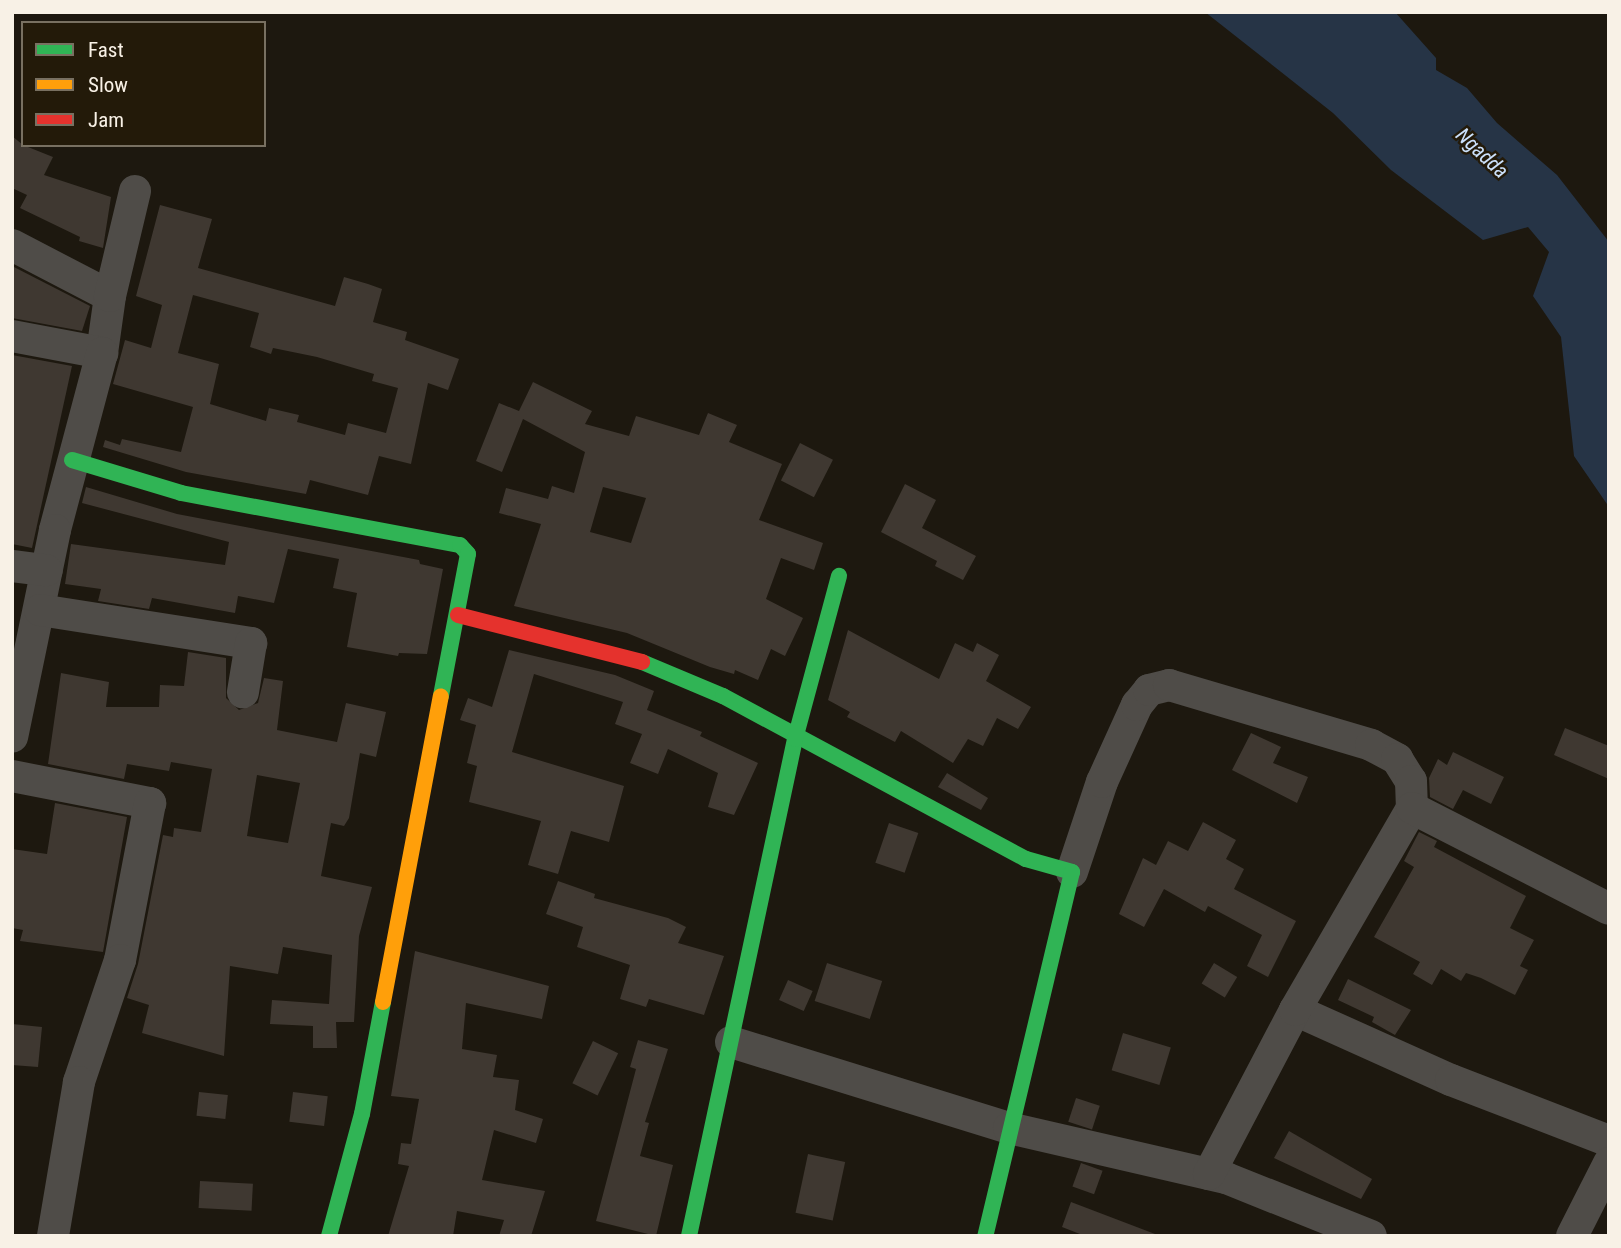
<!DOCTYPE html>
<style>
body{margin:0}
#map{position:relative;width:1621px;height:1248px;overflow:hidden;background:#1d180f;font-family:"Roboto Condensed",sans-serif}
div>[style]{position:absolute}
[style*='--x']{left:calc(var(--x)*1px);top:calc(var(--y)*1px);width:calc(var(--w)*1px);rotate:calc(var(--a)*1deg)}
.water>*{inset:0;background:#263446}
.building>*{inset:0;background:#3f3831;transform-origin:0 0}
.street>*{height:32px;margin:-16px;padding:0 16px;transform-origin:16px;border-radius:16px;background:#4f4c48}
.fast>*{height:16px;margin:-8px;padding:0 8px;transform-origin:8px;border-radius:8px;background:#30b455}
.slow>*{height:16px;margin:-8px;padding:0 8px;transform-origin:8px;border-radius:8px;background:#ff9f0a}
.jam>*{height:16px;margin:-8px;padding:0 8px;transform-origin:8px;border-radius:8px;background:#e5322d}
span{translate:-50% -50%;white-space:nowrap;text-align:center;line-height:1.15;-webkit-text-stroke:5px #231a09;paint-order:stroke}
.water-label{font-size:21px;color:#cce1fb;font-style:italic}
.frame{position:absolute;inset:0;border:14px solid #f8f1e6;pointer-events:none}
.legend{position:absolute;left:21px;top:21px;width:245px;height:126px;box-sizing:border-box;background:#231a09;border:2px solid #787061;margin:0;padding:9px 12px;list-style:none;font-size:21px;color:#f8f1e6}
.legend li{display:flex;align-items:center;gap:14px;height:35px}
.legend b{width:35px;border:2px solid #787061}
</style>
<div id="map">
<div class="water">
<div style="clip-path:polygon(1205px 12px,1395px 12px,1436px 58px,1436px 70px,1467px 88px,1497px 123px,1557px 175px,1609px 242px,1609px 507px,1574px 456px,1561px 337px,1533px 296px,1549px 252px,1528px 227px,1483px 240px,1391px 170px,1333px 113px)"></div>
</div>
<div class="building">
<div style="clip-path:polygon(12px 136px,23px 145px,53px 157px,44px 175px,111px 197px,103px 248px,79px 241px,80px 237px,20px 208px,27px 195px,12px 188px)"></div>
<div style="clip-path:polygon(evenodd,160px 205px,212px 219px,198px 268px,335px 306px,344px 277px,368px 284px,382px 289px,373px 322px,407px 332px,405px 340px,459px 359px,448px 390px,428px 383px,411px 464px,379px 456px,368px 495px,310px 480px,306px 494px,186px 472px,103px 447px,105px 440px,120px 445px,122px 439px,181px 452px,193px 407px,113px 384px,125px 340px,151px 348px,162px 305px,136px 296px,160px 205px,193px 295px,259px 313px,250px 347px,271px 354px,273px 348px,317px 357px,374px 374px,372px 381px,398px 388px,386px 433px,348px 423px,345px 435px,297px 422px,299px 415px,269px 408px,266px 421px,210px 404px,219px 364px,178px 353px,193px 295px)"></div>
<div style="clip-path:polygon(12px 266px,90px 306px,82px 331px,12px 318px)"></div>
<div style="clip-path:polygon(12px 355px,72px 366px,32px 548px,12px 544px)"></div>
<div style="clip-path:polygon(evenodd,533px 382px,592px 411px,585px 424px,629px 436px,636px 416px,699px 435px,708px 413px,737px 425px,729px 442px,782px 464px,759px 520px,823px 543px,814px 570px,781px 558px,766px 599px,803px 618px,785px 656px,771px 649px,758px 680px,735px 670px,734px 674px,710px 667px,627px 633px,514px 606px,541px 524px,499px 513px,506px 488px,548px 499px,552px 486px,574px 493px,585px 452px,523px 419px,502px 472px,476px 461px,499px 403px,519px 411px,533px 382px,603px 487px,646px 498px,631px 543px,590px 532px,603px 487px)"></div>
<div style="left:800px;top:443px;width:37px;height:42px;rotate:27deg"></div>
<div style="clip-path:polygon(905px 484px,936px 500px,922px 528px,976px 556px,963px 580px,935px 566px,937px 561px,881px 532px)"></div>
<div style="clip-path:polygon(86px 487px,177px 514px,419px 560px,420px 564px,443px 569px,427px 654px,399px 653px,398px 656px,347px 647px,357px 593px,333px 588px,339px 559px,288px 549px,274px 603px,238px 596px,235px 613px,152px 598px,149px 609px,98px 601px,101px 589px,65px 584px,71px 544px,225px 565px,229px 542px,82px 503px)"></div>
<div style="clip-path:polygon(848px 630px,939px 679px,955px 643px,973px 652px,977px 643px,999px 655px,986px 681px,1031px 707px,1018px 729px,997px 718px,983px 746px,968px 739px,953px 763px,901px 731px,895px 742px,847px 717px,850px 712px,828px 700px)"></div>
<div style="clip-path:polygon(509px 650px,615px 675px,654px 691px,647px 710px,702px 732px,700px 736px,758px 763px,734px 815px,708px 807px,718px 773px,668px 749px,658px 774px,630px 763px,642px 734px,615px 724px,623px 702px,534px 674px,512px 752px,624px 786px,609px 842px,571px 831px,558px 874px,528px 865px,541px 821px,469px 802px,477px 766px,467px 763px,476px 725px,460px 720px,468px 698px,492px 707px)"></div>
<div style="clip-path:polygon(evenodd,188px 652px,226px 658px,226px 698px,239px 710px,258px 703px,264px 678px,283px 681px,277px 730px,337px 742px,346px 703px,386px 712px,376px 757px,360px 753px,349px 818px,344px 826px,331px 823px,321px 876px,372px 887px,359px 936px,354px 1022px,336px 1022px,337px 1048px,313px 1048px,313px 1026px,270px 1024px,272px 1000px,329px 1004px,332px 955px,283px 947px,278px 974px,230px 966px,224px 1056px,142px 1033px,149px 1005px,127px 998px,138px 964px,163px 835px,173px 837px,174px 828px,201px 832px,212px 769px,171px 762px,169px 771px,127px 764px,124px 779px,48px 764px,61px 673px,109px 682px,106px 707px,159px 707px,160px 685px,184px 686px,188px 652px,257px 775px,300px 783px,288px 843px,247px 836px,257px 775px)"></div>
<div style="clip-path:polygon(1565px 728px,1609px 746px,1609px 779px,1554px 755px)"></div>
<div style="clip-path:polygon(1251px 733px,1281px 747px,1273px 763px,1308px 777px,1297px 803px,1232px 770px)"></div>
<div style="clip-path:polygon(1453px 752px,1504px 777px,1491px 804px,1463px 790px,1453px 809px,1430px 797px,1429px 778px,1438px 759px,1447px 765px)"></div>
<div style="clip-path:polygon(947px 773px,988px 798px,981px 810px,938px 787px)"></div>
<div style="clip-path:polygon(55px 803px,127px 817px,103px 952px,20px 941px,23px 930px,12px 928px,12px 849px,47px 854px)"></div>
<div style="clip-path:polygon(1203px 822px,1236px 840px,1226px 859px,1244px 869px,1234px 889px,1296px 921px,1268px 977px,1247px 966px,1262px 935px,1208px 906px,1205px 912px,1164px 889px,1144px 927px,1119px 914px,1143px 858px,1156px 865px,1168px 841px,1188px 851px)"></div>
<div style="left:889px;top:823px;width:31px;height:42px;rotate:19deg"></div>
<div style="clip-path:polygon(1419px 832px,1437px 841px,1434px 847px,1526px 896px,1510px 928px,1534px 940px,1520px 966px,1528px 970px,1515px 995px,1481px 978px,1466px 973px,1461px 981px,1441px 969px,1432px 985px,1413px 974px,1420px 962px,1374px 937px,1414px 867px,1404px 861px)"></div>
<div style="clip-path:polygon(558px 881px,595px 894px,594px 898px,668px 918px,686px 927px,678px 943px,724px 956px,704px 1015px,649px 999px,646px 1007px,620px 999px,630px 965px,577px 947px,583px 927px,546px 914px)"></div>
<div style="clip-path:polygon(415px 951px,549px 986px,542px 1019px,466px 1003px,462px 1049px,497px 1055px,493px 1077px,519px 1080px,515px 1110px,543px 1119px,536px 1143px,494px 1130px,482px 1180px,545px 1191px,531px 1236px,499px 1236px,504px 1220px,457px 1211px,453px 1236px,388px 1236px,409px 1166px,398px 1164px,401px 1143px,411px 1144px,419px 1099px,391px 1096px)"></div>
<div style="left:827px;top:963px;width:58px;height:40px;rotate:18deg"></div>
<div style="left:1214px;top:963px;width:27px;height:24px;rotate:31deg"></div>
<div style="clip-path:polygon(1348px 979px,1411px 1010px,1395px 1035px,1372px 1022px,1374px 1017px,1338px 1000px)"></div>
<div style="left:788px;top:980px;width:27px;height:22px;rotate:24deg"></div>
<div style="clip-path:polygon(12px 1024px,42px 1027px,38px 1067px,12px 1065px)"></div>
<div style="left:1123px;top:1033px;width:50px;height:39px;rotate:17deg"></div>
<div style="clip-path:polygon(638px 1040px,668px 1049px,645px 1122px,649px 1123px,640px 1156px,673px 1165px,656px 1236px,596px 1221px,636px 1069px,630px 1067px)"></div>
<div style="left:593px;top:1041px;width:28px;height:47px;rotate:26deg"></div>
<div style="left:199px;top:1092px;width:29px;height:24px;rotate:6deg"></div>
<div style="left:293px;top:1092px;width:35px;height:30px;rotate:7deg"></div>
<div style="left:1076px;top:1098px;width:25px;height:25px;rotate:18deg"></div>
<div style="clip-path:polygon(1289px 1131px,1372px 1179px,1361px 1199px,1274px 1158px)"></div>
<div style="left:808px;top:1154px;width:38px;height:60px;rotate:12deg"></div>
<div style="left:1081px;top:1163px;width:23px;height:25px;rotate:20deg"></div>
<div style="left:200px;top:1181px;width:53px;height:27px;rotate:3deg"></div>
<div style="clip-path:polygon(1071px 1202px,1155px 1234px,1154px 1236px,1085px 1236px,1062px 1227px)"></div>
</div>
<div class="street">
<div style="--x:12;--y:245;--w:110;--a:27.5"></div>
<div style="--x:110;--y:296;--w:58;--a:98"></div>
<div style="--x:110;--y:296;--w:108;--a:-76.6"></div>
<div style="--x:12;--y:336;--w:92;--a:10.7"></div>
<div style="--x:102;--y:353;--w:183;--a:104.9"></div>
<div style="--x:55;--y:530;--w:211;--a:101.7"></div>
<div style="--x:12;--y:566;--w:35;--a:7"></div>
<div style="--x:40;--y:610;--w:214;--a:8.9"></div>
<div style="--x:251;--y:643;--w:50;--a:99.3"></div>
<div style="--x:12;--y:776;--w:141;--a:11.1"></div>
<div style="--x:150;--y:803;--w:160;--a:100.8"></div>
<div style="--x:120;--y:960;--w:129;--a:108.6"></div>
<div style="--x:79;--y:1082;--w:156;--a:99.6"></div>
<div style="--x:1072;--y:872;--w:95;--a:-71.6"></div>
<div style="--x:1102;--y:782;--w:85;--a:-65.6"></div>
<div style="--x:1137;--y:705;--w:19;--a:-51"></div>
<div style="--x:1149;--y:690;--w:21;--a:-14"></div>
<div style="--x:1169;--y:685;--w:211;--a:16.5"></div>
<div style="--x:1371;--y:745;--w:30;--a:28"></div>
<div style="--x:1397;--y:759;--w:26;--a:58"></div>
<div style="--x:1411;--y:781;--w:27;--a:88"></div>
<div style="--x:1295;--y:1010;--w:171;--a:24.2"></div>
<div style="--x:1451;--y:1080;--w:169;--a:21.1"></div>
<div style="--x:731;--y:1042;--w:291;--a:17.2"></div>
<div style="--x:1009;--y:1128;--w:223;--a:13"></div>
<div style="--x:1226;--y:1178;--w:156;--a:21.8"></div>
<div style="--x:1209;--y:1174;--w:185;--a:-62.3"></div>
<div style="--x:1295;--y:1010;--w:233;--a:-59.9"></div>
<div style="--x:1412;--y:808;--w:221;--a:27.1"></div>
<div style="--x:1572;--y:1236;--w:82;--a:-63.1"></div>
</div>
<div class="fast">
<div style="--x:72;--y:460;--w:114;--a:16.8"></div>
<div style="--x:181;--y:493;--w:284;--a:10.6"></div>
<div style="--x:460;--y:545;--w:12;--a:48"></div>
<div style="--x:468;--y:554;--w:145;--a:100.8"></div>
<div style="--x:642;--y:662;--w:88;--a:22.8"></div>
<div style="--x:723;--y:696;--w:344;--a:28.3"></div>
<div style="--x:1026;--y:859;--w:48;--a:15.8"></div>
<div style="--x:1072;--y:872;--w:374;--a:103.4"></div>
<div style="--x:329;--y:1236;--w:126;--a:-74.9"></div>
<div style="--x:362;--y:1114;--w:114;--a:-79.4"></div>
<div style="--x:689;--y:1236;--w:508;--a:-77.96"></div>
<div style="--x:795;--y:739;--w:169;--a:-74.9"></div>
</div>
<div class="slow">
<div style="--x:383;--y:1002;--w:311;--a:-79.3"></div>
</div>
<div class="jam">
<div style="--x:458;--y:615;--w:190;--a:14.3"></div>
</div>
<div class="water-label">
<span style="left:1482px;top:153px;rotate:43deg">Ngadda</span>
</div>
<div class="frame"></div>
<ul class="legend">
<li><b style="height:9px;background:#30b455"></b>Fast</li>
<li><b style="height:9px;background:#ff9f0a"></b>Slow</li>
<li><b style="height:9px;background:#e5322d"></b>Jam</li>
</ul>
</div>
